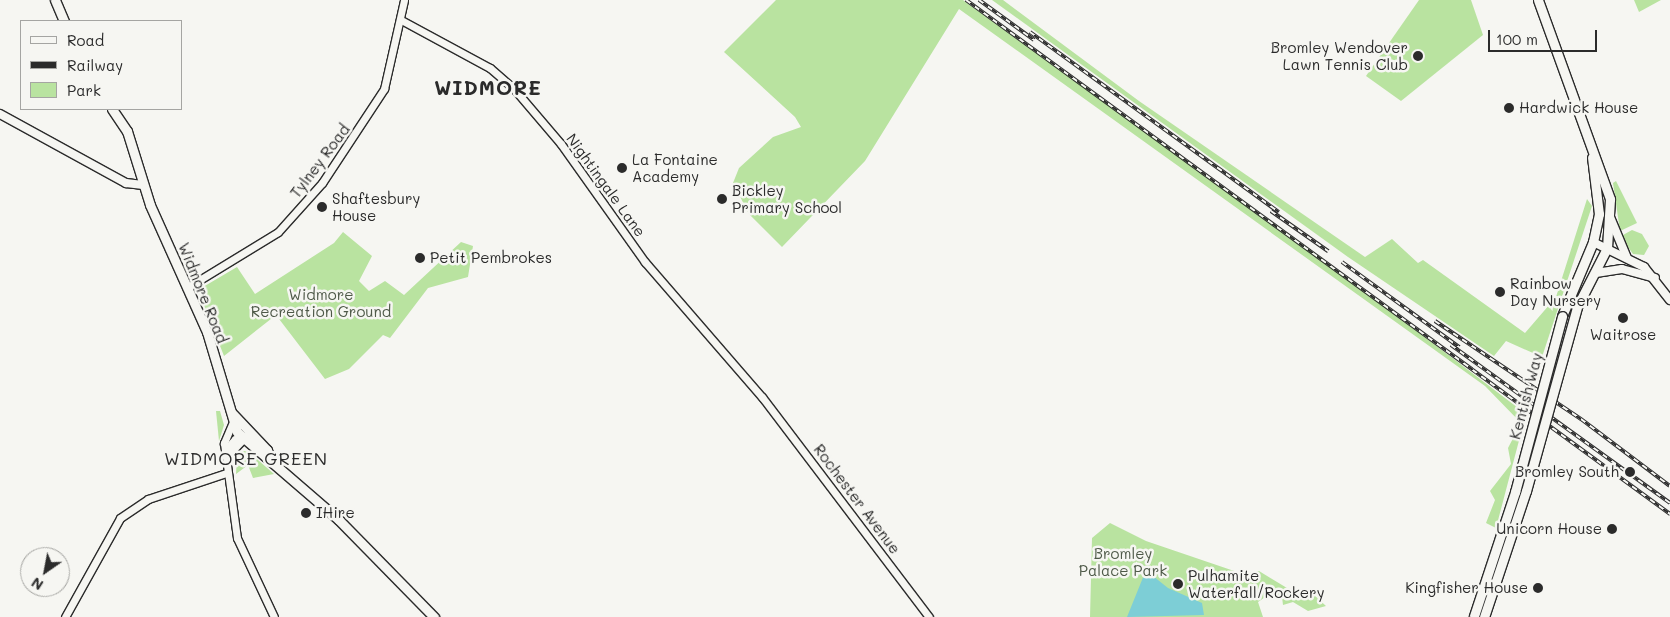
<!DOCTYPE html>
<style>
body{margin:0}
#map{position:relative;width:1670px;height:617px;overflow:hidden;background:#f6f6f2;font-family:Mali,sans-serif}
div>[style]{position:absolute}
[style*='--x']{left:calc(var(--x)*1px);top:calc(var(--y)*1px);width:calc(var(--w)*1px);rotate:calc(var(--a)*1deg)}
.green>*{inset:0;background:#b9e3a0}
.water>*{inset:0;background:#7dced6}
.roads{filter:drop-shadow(1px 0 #2b2b2b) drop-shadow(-1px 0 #2b2b2b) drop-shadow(0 1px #2b2b2b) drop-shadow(0 -1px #2b2b2b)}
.tertiary>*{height:7px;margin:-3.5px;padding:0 3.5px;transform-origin:3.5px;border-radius:3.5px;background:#f6f6f2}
.secondary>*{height:8px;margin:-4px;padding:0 4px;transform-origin:4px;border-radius:4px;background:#f6f6f2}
.primary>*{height:9px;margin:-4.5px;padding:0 4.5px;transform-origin:4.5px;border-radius:4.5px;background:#f6f6f2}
.rail>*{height:4px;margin-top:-2px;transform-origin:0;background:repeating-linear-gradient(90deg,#f6f6f2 0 5.5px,#2b2b2b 0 11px);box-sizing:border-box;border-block:1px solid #2b2b2b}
.bridges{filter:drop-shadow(1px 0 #2b2b2b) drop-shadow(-1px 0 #2b2b2b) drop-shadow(0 1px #2b2b2b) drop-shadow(0 -1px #2b2b2b)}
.primary-bridge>*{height:9px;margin:-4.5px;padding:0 4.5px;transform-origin:4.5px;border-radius:4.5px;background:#f6f6f2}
.dots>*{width:14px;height:14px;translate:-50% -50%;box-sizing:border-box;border:2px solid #f6f6f2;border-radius:50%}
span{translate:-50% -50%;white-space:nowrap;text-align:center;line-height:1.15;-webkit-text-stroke:5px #f6f6f2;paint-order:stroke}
.poi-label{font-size:15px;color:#2b2b2b}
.right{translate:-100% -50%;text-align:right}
.left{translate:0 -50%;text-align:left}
.street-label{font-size:15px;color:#2b2b2b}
.park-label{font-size:15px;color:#4e5948}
.quarter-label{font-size:18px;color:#2b2b2b;letter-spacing:1px}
.district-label{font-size:20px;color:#2b2b2b;font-weight:700;letter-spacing:1px}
.legend{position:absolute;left:20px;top:20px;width:162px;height:90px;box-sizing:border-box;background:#f6f6f2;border:1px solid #a5a5a2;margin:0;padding:6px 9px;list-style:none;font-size:15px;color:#2b2b2b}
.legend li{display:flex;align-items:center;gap:10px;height:25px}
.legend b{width:25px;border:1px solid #a5a5a2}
.north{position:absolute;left:20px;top:547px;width:50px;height:50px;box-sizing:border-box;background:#f6f6f2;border:1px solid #a5a5a2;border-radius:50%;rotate:213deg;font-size:14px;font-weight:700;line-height:20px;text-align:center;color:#2b2b2b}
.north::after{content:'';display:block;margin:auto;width:18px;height:22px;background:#2b2b2b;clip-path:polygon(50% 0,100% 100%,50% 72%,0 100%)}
.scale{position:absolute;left:1488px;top:30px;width:109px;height:22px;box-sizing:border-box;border:2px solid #2b2b2b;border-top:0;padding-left:6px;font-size:15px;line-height:18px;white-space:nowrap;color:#2b2b2b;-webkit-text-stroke:4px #f6f6f2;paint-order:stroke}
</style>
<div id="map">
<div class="green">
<div style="clip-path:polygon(776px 0,963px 0,1312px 251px,1526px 414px,1496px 528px,1486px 523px,1495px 500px,1490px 491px,1511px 464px,1508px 448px,1521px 423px,1485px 386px,959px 9px,865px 161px,782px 247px,749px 214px,733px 183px,739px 168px,773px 137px,801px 127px,795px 117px,724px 52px)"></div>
<div style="clip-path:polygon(992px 0,1003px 0,1139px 101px,1365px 257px,1392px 239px,1418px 263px,1423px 260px,1525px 333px,1556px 297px,1587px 199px,1592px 206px,1542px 357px,1506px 341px,1494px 356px,1348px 257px)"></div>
<div style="clip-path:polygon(1419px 0,1471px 0,1483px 35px,1401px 101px,1366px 76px)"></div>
<div style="clip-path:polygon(1634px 0,1661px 0,1639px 12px)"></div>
<div style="clip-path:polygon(1616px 181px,1637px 223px,1620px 231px,1613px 183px)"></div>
<div style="clip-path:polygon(1632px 230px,1642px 234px,1649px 246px,1644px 255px,1633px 254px,1628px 247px,1623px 235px)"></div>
<div style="clip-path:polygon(343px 232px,372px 256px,359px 281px,369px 291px,385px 281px,404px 295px,461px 242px,473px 246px,468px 277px,428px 288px,390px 338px,383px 335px,349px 369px,325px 379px,276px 315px,224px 356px,198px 290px,237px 267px,255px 294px,334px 243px)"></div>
<div style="clip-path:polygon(216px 411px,220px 411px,224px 425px,219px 441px)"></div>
<div style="clip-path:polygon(244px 451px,249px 452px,274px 474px,253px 478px,248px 465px,236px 474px,237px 457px)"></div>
<div style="clip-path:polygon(1110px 523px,1146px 541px,1243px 574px,1259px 571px,1287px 588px,1313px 594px,1326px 606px,1308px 611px,1293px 602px,1283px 605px,1282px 597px,1271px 593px,1258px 602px,1263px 617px,1090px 617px,1092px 538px)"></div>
</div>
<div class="water">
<div style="clip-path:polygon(1144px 575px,1153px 576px,1168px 588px,1202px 603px,1204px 615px,1127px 617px)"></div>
</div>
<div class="roads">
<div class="tertiary">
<div style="--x:403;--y:21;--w:99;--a:28.4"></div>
<div style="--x:490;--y:68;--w:33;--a:41"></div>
<div style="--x:515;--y:90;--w:71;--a:49.6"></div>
<div style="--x:561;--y:144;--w:145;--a:54.6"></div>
<div style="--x:645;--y:262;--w:179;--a:49.1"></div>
<div style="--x:762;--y:397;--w:276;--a:52.8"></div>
<div style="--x:188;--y:287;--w:105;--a:-31.4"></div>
<div style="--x:278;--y:232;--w:66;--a:-48.1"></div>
<div style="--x:322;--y:183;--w:113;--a:-56.6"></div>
<div style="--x:384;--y:89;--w:91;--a:-77.3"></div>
<div style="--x:232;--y:424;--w:21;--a:113"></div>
<div style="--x:224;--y:443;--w:96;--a:82.2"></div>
<div style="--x:237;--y:538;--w:87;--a:64.9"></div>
<div style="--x:226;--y:449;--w:13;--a:-48"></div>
<div style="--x:235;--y:439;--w:8;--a:-7"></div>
<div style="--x:227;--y:456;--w:29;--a:-46"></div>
<div style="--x:65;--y:617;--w:113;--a:-60.9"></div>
<div style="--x:120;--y:518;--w:34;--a:-34"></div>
<div style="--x:148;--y:499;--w:82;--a:-18.4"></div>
</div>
<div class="secondary">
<div style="--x:0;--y:114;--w:144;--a:28.7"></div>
<div style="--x:126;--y:183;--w:17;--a:7"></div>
<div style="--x:1610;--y:217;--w:44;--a:67.5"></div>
<div style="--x:1593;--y:242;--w:57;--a:26.1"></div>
<div style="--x:1644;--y:267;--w:42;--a:51.8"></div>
<div style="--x:1596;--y:273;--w:26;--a:-9"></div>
<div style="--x:1622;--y:269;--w:34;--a:15"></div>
</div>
<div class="primary">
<div style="--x:55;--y:0;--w:23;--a:67"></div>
<div style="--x:1538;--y:0;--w:212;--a:70.1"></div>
<div style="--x:1610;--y:199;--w:49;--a:93.5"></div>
<div style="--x:1607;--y:248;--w:66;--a:117"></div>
<div style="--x:112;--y:109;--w:27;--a:56"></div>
<div style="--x:127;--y:131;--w:77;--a:72.7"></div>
<div style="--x:150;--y:205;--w:139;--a:65.8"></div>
<div style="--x:207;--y:332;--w:104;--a:73.3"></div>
<div style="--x:237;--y:432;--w:135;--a:40.8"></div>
<div style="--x:339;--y:520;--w:136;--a:45.6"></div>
<div style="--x:1562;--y:316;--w:80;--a:-67.3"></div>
<div style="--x:1593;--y:242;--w:29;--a:-78"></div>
<div style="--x:1599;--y:214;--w:57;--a:-97"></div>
<div style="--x:232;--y:413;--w:51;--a:46.6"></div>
<div style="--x:267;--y:450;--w:9;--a:72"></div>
</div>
</div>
<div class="rail">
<div style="--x:966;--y:0;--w:872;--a:36.13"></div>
<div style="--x:979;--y:0;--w:68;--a:36"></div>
<div style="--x:1030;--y:32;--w:307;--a:35.9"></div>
<div style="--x:1271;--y:211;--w:70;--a:35.1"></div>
<div style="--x:1342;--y:262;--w:145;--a:36"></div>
<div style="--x:1435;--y:321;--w:176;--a:33.9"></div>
<div style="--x:1581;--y:419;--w:111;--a:37"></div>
<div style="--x:1451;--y:345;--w:270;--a:35.8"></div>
</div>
<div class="bridges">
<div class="primary-bridge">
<div style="--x:1474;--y:616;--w:131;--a:-71.7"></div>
<div style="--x:1515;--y:492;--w:182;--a:-75"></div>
<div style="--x:1484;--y:617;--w:133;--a:-71.6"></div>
<div style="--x:1526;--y:491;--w:191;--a:-74.5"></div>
</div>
</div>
<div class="dots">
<div style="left:1418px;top:56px;background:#2b2b2b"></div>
<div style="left:1509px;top:108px;background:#2b2b2b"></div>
<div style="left:622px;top:168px;background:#2b2b2b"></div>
<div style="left:722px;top:199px;background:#2b2b2b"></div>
<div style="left:322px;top:207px;background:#2b2b2b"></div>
<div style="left:420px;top:258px;background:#2b2b2b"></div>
<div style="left:1500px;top:292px;background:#2b2b2b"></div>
<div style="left:1623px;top:318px;background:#2b2b2b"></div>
<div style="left:1630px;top:472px;background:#2b2b2b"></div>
<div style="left:306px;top:513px;background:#2b2b2b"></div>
<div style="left:1612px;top:529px;background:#2b2b2b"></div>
<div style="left:1178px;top:584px;background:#2b2b2b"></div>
<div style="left:1538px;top:588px;background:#2b2b2b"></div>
</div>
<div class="poi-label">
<span class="right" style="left:1408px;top:56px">Bromley Wendover<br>Lawn Tennis Club</span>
<span class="left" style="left:1519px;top:108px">Hardwick House</span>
<span class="left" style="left:632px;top:168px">La Fontaine<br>Academy</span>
<span class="left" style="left:732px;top:199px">Bickley<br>Primary School</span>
<span class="left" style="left:332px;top:207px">Shaftesbury<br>House</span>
<span class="left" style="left:430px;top:258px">Petit Pembrokes</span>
<span class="left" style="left:1510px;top:292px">Rainbow<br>Day Nursery</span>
<span style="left:1623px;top:335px">Waitrose</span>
<span class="right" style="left:1619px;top:472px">Bromley South</span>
<span class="left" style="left:316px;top:513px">IHire</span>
<span class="right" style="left:1602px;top:529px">Unicorn House</span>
<span class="left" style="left:1188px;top:584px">Pulhamite<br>Waterfall/Rockery</span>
<span class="right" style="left:1528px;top:588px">Kingfisher House</span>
</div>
<div class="street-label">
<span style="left:320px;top:161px;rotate:-53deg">Tylney Road</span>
<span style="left:606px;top:185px;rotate:54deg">Nightingale Lane</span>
<span style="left:203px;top:293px;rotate:68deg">Widmore Road</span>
<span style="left:1526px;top:396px;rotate:-75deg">Kentish Way</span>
<span style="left:857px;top:499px;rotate:53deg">Rochester Avenue</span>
</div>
<div class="park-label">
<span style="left:321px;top:303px">Widmore<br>Recreation Ground</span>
<span style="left:1123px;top:562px">Bromley<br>Palace Park</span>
</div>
<div class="quarter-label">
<span style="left:246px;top:458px">WIDMORE GREEN</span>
</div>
<div class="district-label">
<span style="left:488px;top:87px">WIDMORE</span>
</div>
<ul class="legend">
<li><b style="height:6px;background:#f6f6f2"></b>Road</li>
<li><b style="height:6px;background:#2b2b2b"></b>Railway</li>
<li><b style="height:14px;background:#b9e3a0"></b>Park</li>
</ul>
<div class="north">N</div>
<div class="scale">100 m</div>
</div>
